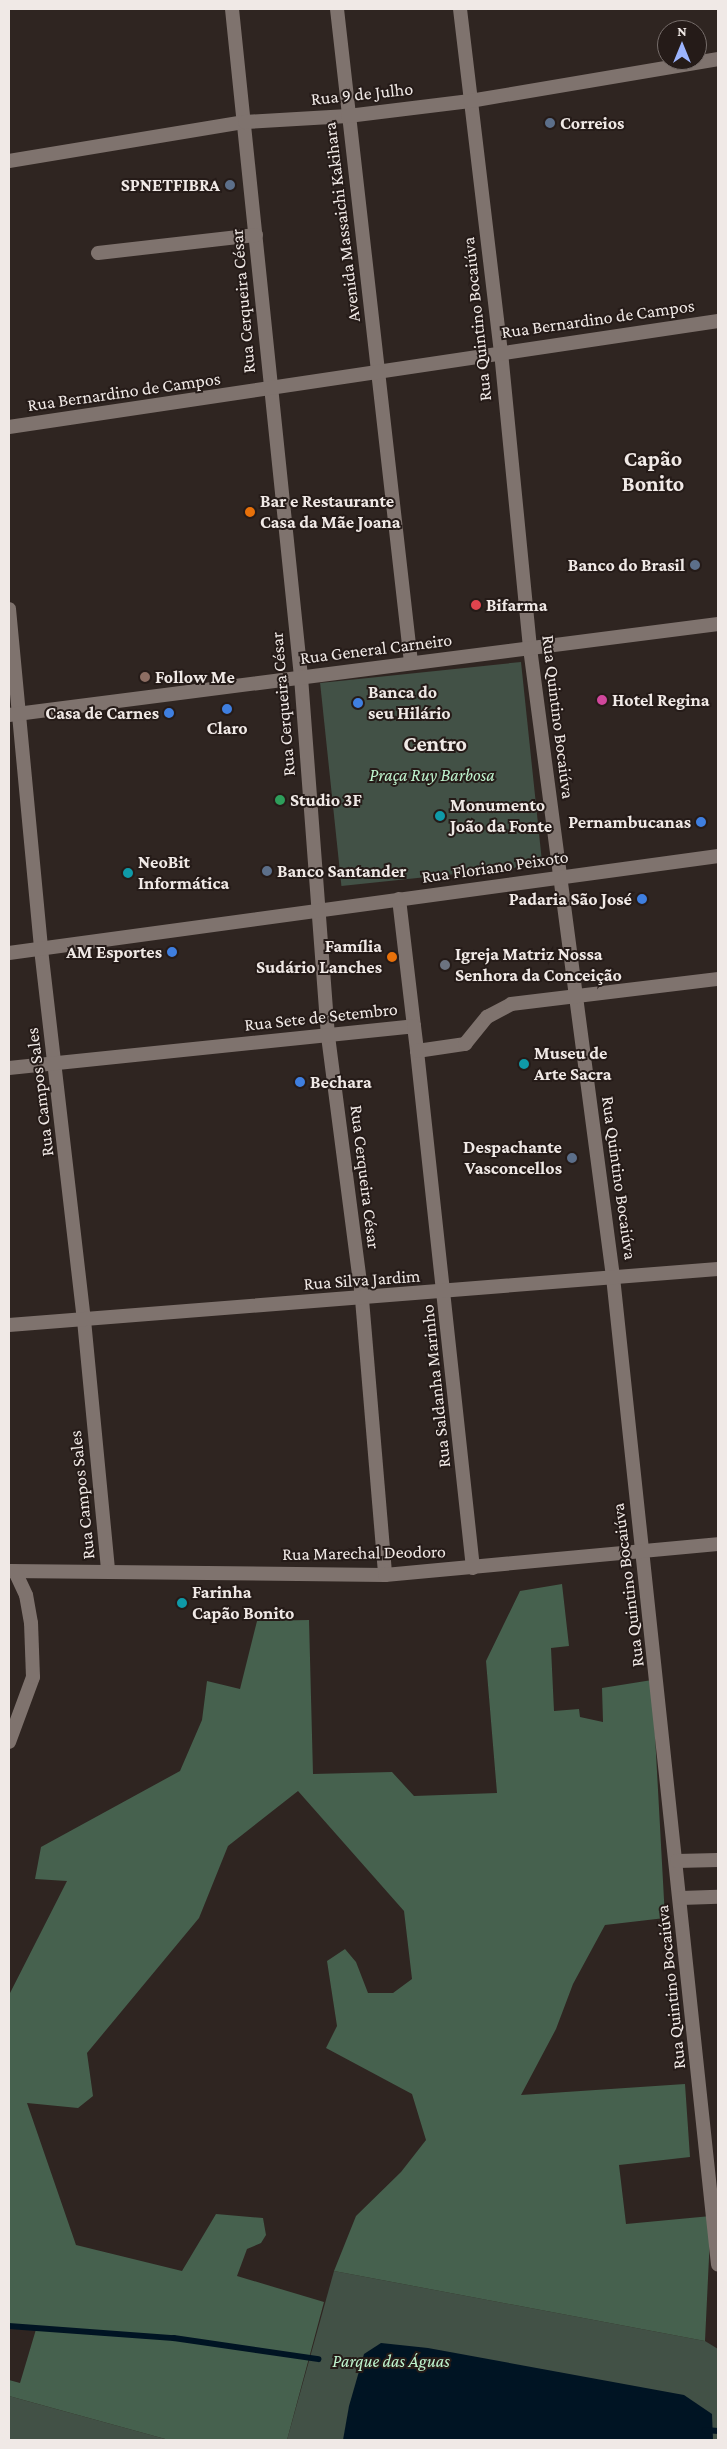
<!DOCTYPE html>
<meta charset="utf-8">
<style>
body{margin:0}
#map{position:relative;width:727px;height:2449px;overflow:hidden;background:#2f2521;font-family:"Crimson Pro",serif}
div>[style]{position:absolute}
[style*='--x']{left:calc(var(--x)*1px);top:calc(var(--y)*1px);width:calc(var(--w)*1px);rotate:calc(var(--a)*1deg)}
.green>*{inset:0;background:#425146;transform-origin:0 0}
.forest>*{inset:0;background:#46614e}
.water>*{inset:0;background:#001423}
.stream>*{height:5.5px;margin:-2.75px;padding:0 2.75px;transform-origin:2.75px;border-radius:2.75px;background:#001423}
.street>*{height:14px;margin:-7px;padding:0 7px;transform-origin:7px;border-radius:7px;background:#7f736e}
.dots>*{width:14px;height:14px;translate:-50% -50%;box-sizing:border-box;border:2px solid #251b18;border-radius:50%}
span{translate:-50% -50%;white-space:nowrap;text-align:center;line-height:1.15;-webkit-text-stroke:4px #251b18;paint-order:stroke}
.street-label{font-size:18px;color:#f0e9e6}
.poi-label{font-size:18px;color:#f0e9e6;font-weight:700}
.left{translate:0 -50%;text-align:left}
.right{translate:-100% -50%;text-align:right}
.park-label{font-size:18px;color:#bef3cd;font-style:italic}
.district-label{font-size:22px;color:#f0e9e6;font-weight:700}
.frame{position:absolute;inset:0;border:10px solid #f0e9e6;pointer-events:none}
.north{position:absolute;left:657px;top:20px;width:50px;height:50px;box-sizing:border-box;background:#251b18;border:1px solid #766d6a;border-radius:50%;rotate:0deg;font-size:14px;font-weight:700;line-height:20px;text-align:center;color:#f0e9e6}
.north::after{content:'';display:block;margin:auto;width:18px;height:22px;background:#9cb4fd;clip-path:polygon(50% 0,100% 100%,50% 72%,0 100%)}
</style>
<div id="map">
<div class="green">
<div style="left:521px;top:662px;width:204px;height:202px;rotate:84deg"></div>
<div style="clip-path:polygon(334px 2271px,705px 2341px,718px 2349px,718px 2440px,287px 2440px)"></div>
<div style="clip-path:polygon(9px 2396px,27px 2401px,169px 2440px,9px 2440px)"></div>
</div>
<div class="forest">
<div style="clip-path:polygon(562px 1584px,569px 1646px,551px 1648px,554px 1711px,579px 1709px,580px 1717px,603px 1722px,602px 1688px,652px 1680px,665px 1918px,605px 1925px,573px 1984px,556px 2029px,521px 2095px,685px 2084px,690px 2157px,619px 2165px,626px 2224px,711px 2216px,705px 2341px,334px 2271px,356px 2216px,401px 2172px,426px 2140px,412px 2094px,326px 2048px,337px 2026px,327px 1961px,345px 1949px,356px 1962px,368px 1993px,393px 1993px,412px 1979px,404px 1911px,298px 1791px,228px 1846px,199px 1918px,87px 2053px,93px 2096px,78px 2108px,27px 2103px,76px 2245px,182px 2271px,216px 2214px,263px 2218px,266px 2235px,261px 2243px,247px 2249px,237px 2276px,324px 2302px,287px 2440px,169px 2440px,9px 2396px,9px 2380px,20px 2383px,37px 2326px,9px 2325px,9px 1995px,67px 1881px,35px 1879px,41px 1847px,180px 1771px,202px 1720px,207px 1681px,240px 1689px,257px 1621px,309px 1620px,313px 1774px,392px 1772px,414px 1796px,497px 1793px,486px 1661px,520px 1591px)"></div>
</div>
<div class="water">
<div style="clip-path:polygon(381px 2343px,428px 2348px,684px 2395px,712px 2414px,713px 2440px,343px 2440px,349px 2406px,364px 2354px)"></div>
</div>
<div class="stream">
<div style="--x:9;--y:2326;--w:165;--a:4.2"></div>
<div style="--x:174;--y:2338;--w:146;--a:8.3"></div>
<div style="--x:351;--y:2363;--w:17;--a:13"></div>
<div style="--x:705;--y:2430;--w:13;--a:4"></div>
</div>
<div class="street">
<div style="--x:232;--y:9;--w:672;--a:84.1"></div>
<div style="--x:301;--y:677;--w:360;--a:85.7"></div>
<div style="--x:328;--y:1036;--w:265;--a:82.6"></div>
<div style="--x:362;--y:1299;--w:277;--a:85.2"></div>
<div style="--x:337;--y:9;--w:658;--a:83.54"></div>
<div style="--x:460;--y:9;--w:345;--a:83.2"></div>
<div style="--x:501;--y:352;--w:297;--a:84.4"></div>
<div style="--x:530;--y:648;--w:634;--a:82.48"></div>
<div style="--x:613;--y:1277;--w:993;--a:83.93"></div>
<div style="--x:9;--y:161;--w:239;--a:-9.4"></div>
<div style="--x:245;--y:122;--w:103;--a:-3.3"></div>
<div style="--x:348;--y:116;--w:123;--a:-7"></div>
<div style="--x:470;--y:101;--w:252;--a:-9.6"></div>
<div style="--x:98;--y:253;--w:159;--a:-6.5"></div>
<div style="--x:9;--y:427;--w:717;--a:-8.5"></div>
<div style="--x:9;--y:609;--w:342;--a:84.6"></div>
<div style="--x:41;--y:949;--w:373;--a:83.4"></div>
<div style="--x:84;--y:1320;--w:252;--a:84.5"></div>
<div style="--x:9;--y:715;--w:715;--a:-7.31"></div>
<div style="--x:399;--y:899;--w:128;--a:83.3"></div>
<div style="--x:9;--y:953;--w:716;--a:-7.79"></div>
<div style="--x:417;--y:1051;--w:520;--a:83.82"></div>
<div style="--x:9;--y:1068;--w:407;--a:-5.9"></div>
<div style="--x:414;--y:1026;--w:25;--a:83"></div>
<div style="--x:417;--y:1051;--w:49;--a:-8.3"></div>
<div style="--x:465;--y:1044;--w:35;--a:-51"></div>
<div style="--x:487;--y:1017;--w:27;--a:-28"></div>
<div style="--x:511;--y:1004;--w:209;--a:-6.9"></div>
<div style="--x:9;--y:1325;--w:711;--a:-4.52"></div>
<div style="--x:9;--y:1571;--w:376;--a:0.6"></div>
<div style="--x:385;--y:1575;--w:334;--a:-5.3"></div>
<div style="--x:9;--y:1742;--w:69;--a:-69.7"></div>
<div style="--x:33;--y:1677;--w:54;--a:-92.1"></div>
<div style="--x:31;--y:1623;--w:28;--a:-100"></div>
<div style="--x:26;--y:1595;--w:26;--a:-115"></div>
<div style="--x:677;--y:1861;--w:41;--a:-1.4"></div>
<div style="--x:681;--y:1898;--w:37;--a:-2"></div>
</div>
<div class="dots">
<div style="left:550px;top:123px;background:#5c6f8a"></div>
<div style="left:230px;top:185px;background:#5c6f8a"></div>
<div style="left:250px;top:512px;background:#e8710a"></div>
<div style="left:695px;top:565px;background:#5c6f8a"></div>
<div style="left:476px;top:605px;background:#e0444e"></div>
<div style="left:145px;top:677px;background:#8d6e63"></div>
<div style="left:602px;top:700px;background:#d1479c"></div>
<div style="left:358px;top:703px;background:#3f7fe0"></div>
<div style="left:227px;top:709px;background:#3f7fe0"></div>
<div style="left:169px;top:713px;background:#3f7fe0"></div>
<div style="left:280px;top:800px;background:#2e9e5b"></div>
<div style="left:440px;top:816px;background:#0f9aa8"></div>
<div style="left:701px;top:822px;background:#3f7fe0"></div>
<div style="left:267px;top:871px;background:#5c6f8a"></div>
<div style="left:128px;top:873px;background:#0f9aa8"></div>
<div style="left:642px;top:899px;background:#3f7fe0"></div>
<div style="left:172px;top:952px;background:#3f7fe0"></div>
<div style="left:392px;top:957px;background:#e8710a"></div>
<div style="left:445px;top:965px;background:#6b7280"></div>
<div style="left:524px;top:1064px;background:#0f9aa8"></div>
<div style="left:300px;top:1082px;background:#3f7fe0"></div>
<div style="left:572px;top:1158px;background:#5c6f8a"></div>
<div style="left:182px;top:1603px;background:#0f9aa8"></div>
</div>
<div class="street-label">
<span style="left:362px;top:94px;rotate:-6deg">Rua 9 de Julho</span>
<span style="left:342px;top:222px;rotate:-97deg">Avenida Massaichi Kakihara</span>
<span style="left:243px;top:301px;rotate:-95deg">Rua Cerqueira César</span>
<span style="left:477px;top:319px;rotate:-96deg">Rua Quintino Bocaiúva</span>
<span style="left:598px;top:319px;rotate:-8deg">Rua Bernardino de Campos</span>
<span style="left:124px;top:392px;rotate:-8deg">Rua Bernardino de Campos</span>
<span style="left:376px;top:649px;rotate:-7deg">Rua General Carneiro</span>
<span style="left:283px;top:704px;rotate:-95deg">Rua Cerqueira César</span>
<span style="left:558px;top:717px;rotate:83deg">Rua Quintino Bocaiúva</span>
<span style="left:495px;top:867px;rotate:-8deg">Rua Floriano Peixoto</span>
<span style="left:321px;top:1017px;rotate:-6deg">Rua Sete de Setembro</span>
<span style="left:40px;top:1092px;rotate:-97deg">Rua Campos Sales</span>
<span style="left:365px;top:1177px;rotate:83deg">Rua Cerqueira César</span>
<span style="left:619px;top:1178px;rotate:82deg">Rua Quintino Bocaiúva</span>
<span style="left:362px;top:1280px;rotate:-4deg">Rua Silva Jardim</span>
<span style="left:436px;top:1386px;rotate:-96deg">Rua Saldanha Marinho</span>
<span style="left:82px;top:1495px;rotate:-96deg">Rua Campos Sales</span>
<span style="left:364px;top:1553px;rotate:-1deg">Rua Marechal Deodoro</span>
<span style="left:628px;top:1585px;rotate:-97deg">Rua Quintino Bocaiúva</span>
<span style="left:671px;top:1987px;rotate:-96deg">Rua Quintino Bocaiúva</span>
</div>
<div class="poi-label">
<span class="left" style="left:560px;top:123px">Correios</span>
<span class="right" style="left:220px;top:185px">SPNETFIBRA</span>
<span class="left" style="left:260px;top:512px">Bar e Restaurante<br>Casa da Mãe Joana</span>
<span class="right" style="left:685px;top:565px">Banco do Brasil</span>
<span class="left" style="left:486px;top:605px">Bifarma</span>
<span class="left" style="left:155px;top:677px">Follow Me</span>
<span class="left" style="left:368px;top:703px">Banca do<br>seu Hilário</span>
<span class="left" style="left:612px;top:700px">Hotel Regina</span>
<span class="right" style="left:159px;top:713px">Casa de Carnes</span>
<span style="left:227px;top:728px">Claro</span>
<span class="left" style="left:290px;top:800px">Studio 3F</span>
<span class="left" style="left:450px;top:816px">Monumento<br>João da Fonte</span>
<span class="right" style="left:691px;top:822px">Pernambucanas</span>
<span class="left" style="left:138px;top:873px">NeoBit<br>Informática</span>
<span class="left" style="left:277px;top:871px">Banco Santander</span>
<span class="right" style="left:632px;top:899px">Padaria São José</span>
<span class="right" style="left:382px;top:957px">Família<br>Sudário Lanches</span>
<span class="right" style="left:162px;top:952px">AM Esportes</span>
<span class="left" style="left:455px;top:965px">Igreja Matriz Nossa<br>Senhora da Conceição</span>
<span class="left" style="left:534px;top:1064px">Museu de<br>Arte Sacra</span>
<span class="left" style="left:310px;top:1082px">Bechara</span>
<span class="right" style="left:562px;top:1158px">Despachante<br>Vasconcellos</span>
<span class="left" style="left:192px;top:1603px">Farinha<br>Capão Bonito</span>
</div>
<div class="park-label">
<span style="left:432px;top:775px">Praça Ruy Barbosa</span>
<span style="left:391px;top:2361px">Parque das Águas</span>
</div>
<div class="district-label">
<span style="left:653px;top:471px">Capão<br>Bonito</span>
<span style="left:435px;top:744px">Centro</span>
</div>
<div class="frame"></div>
<div class="north">N</div>
</div>
